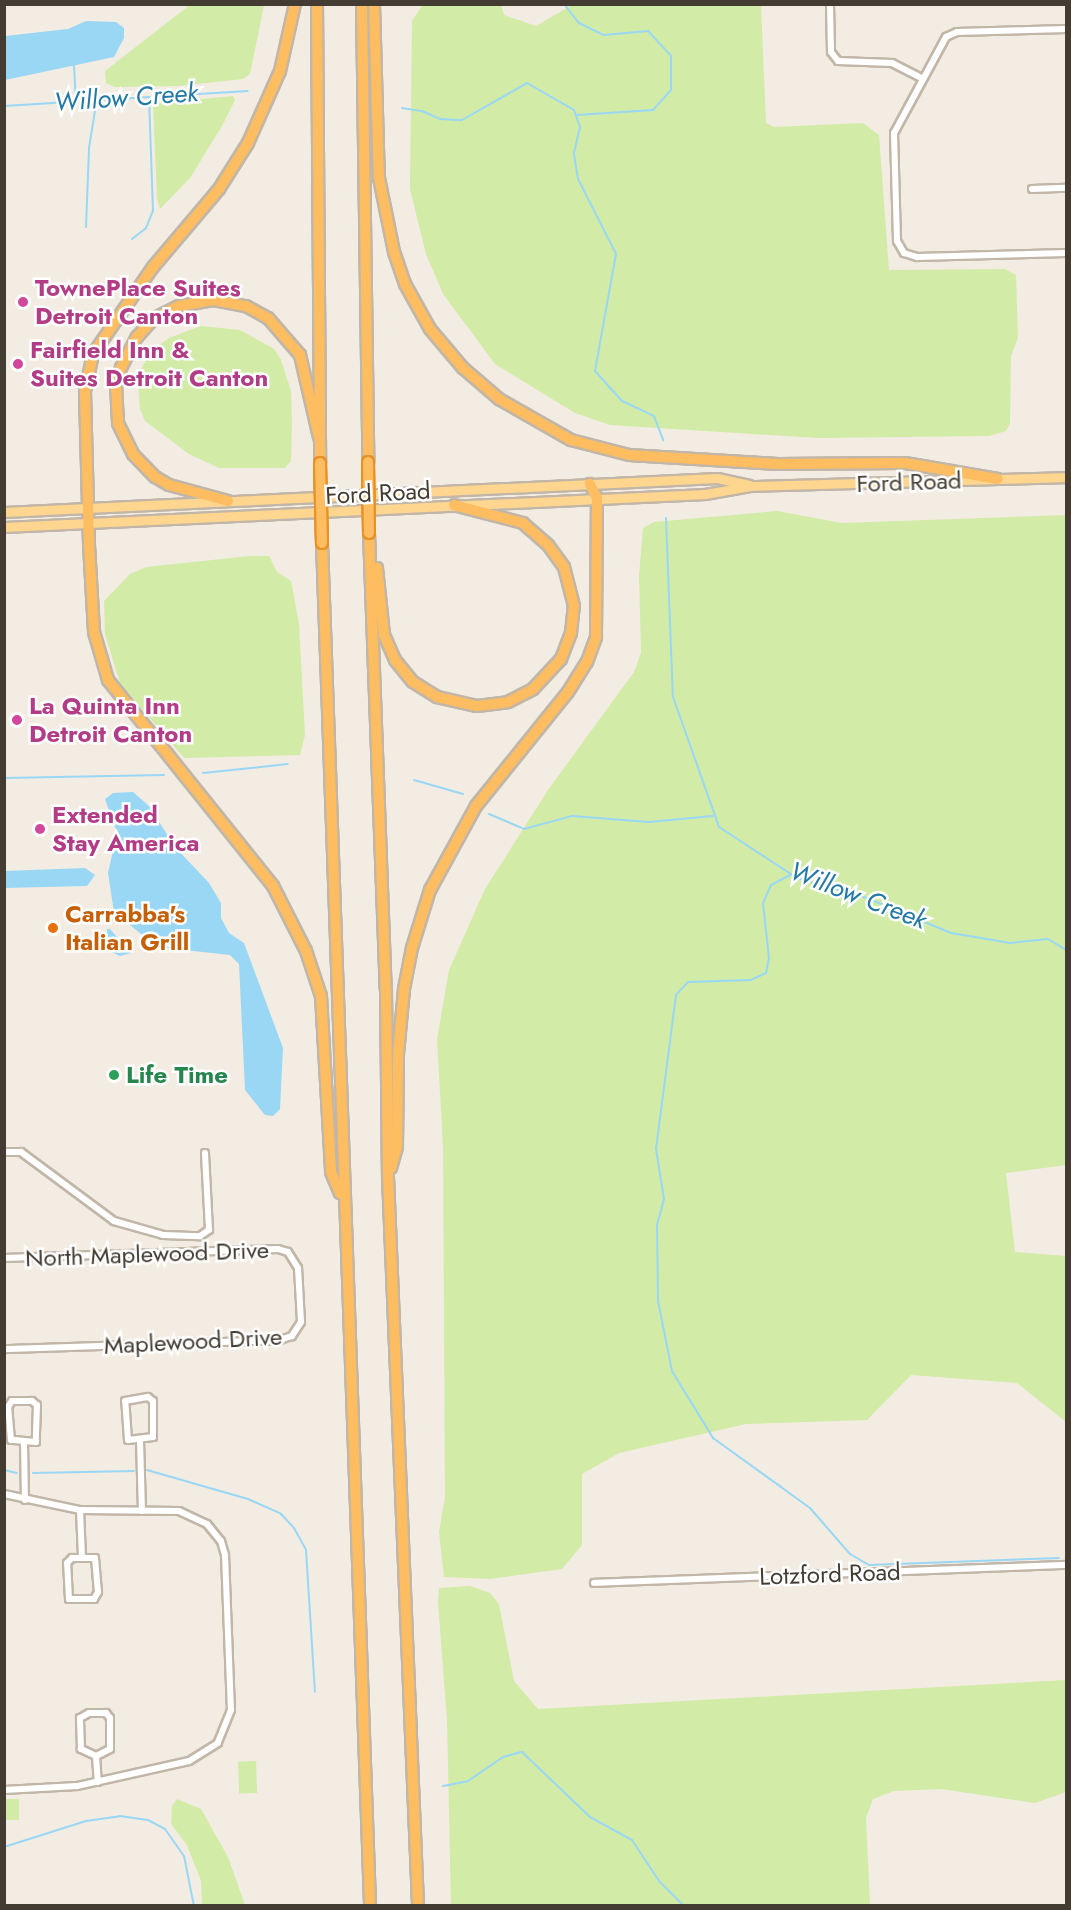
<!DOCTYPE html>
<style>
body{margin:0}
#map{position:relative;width:1071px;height:1910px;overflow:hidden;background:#f3ece2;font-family:Jost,sans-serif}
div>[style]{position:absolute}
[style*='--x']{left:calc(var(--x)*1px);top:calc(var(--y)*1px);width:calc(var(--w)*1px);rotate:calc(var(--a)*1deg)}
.green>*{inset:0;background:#d2eba7;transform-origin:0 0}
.water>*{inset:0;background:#99d7f5}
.stream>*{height:2px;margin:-1px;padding:0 1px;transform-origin:1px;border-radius:1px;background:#99d7f5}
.roads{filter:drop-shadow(2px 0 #c1b6a7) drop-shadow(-2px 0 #c1b6a7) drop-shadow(0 2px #c1b6a7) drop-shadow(0 -2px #c1b6a7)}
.street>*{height:6px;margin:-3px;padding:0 3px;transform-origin:3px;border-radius:3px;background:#fff}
.primary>*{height:9px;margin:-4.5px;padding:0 4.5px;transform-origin:4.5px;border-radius:4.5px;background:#ffd68f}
.highway>*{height:10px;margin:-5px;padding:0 5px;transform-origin:5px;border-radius:5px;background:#ffbd61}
.bridges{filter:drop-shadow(2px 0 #e89126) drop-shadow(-2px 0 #e89126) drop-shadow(0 2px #e89126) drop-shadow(0 -2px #e89126)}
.highway-bridge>*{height:10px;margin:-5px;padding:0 5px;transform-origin:5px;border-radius:5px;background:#ffbd61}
.dots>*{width:16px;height:16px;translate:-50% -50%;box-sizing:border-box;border:3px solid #fff;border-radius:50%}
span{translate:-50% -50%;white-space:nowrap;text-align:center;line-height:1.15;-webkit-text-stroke:5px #fff;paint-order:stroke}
.hotel-label{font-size:24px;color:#b23c85;font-weight:700}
.left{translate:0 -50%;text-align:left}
.street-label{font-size:24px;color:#443c32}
.food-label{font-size:24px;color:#c56008;font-weight:700}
.leisure-label{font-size:24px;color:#27864d;font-weight:700}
.water-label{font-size:26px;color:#2379a6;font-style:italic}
.frame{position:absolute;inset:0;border:6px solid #443c32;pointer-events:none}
</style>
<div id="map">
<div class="green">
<div style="clip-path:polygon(191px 4px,264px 5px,250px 74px,243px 79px,178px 86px,115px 87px,106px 83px,105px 71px)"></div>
<div style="clip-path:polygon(423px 4px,501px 5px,504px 15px,536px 26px,572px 5px,761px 5px,766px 123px,774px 127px,863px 123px,879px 135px,889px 270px,1005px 269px,1016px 275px,1018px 338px,1011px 356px,1010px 423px,1006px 431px,989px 436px,818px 438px,610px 425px,575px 413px,495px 364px,443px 294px,426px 254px,410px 189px,412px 21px)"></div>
<div style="clip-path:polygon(233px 96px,235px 100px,222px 126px,190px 178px,160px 209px,157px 199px,153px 104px)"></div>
<div style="clip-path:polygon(201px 326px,240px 330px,274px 349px,281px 360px,291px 391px,292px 423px,291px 461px,285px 468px,219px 468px,189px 454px,145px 421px,140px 409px,138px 382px,143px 365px,155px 348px,169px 338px)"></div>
<div style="clip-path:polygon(777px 511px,842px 523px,1066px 515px,1066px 1165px,1006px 1173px,1015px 1252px,1066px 1256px,1066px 1422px,1017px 1383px,911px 1375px,867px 1420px,746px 1424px,619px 1453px,582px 1474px,582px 1545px,562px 1569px,490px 1579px,444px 1577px,439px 1532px,445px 1496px,443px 1147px,437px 1039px,449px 970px,485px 889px,548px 790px,634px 672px,641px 653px,639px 576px,643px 528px,654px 522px)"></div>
<div style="clip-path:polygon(250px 556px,269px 556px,277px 572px,291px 581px,299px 624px,305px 735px,300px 755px,184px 758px,120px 683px,105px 634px,104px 601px,130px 574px,146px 567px)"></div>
<div style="clip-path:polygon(470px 1586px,490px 1593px,499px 1604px,514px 1681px,538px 1709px,1066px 1680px,1066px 1792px,1035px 1803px,941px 1789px,894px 1791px,873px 1799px,866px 1818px,870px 1905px,451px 1905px,447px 1720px,438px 1602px,439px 1588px)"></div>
<div style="left:256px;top:1761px;width:32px;height:18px;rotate:88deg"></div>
<div style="left:5px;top:1799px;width:14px;height:21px"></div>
<div style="clip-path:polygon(177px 1799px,201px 1809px,228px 1857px,245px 1905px,202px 1905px,201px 1881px,187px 1845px,171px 1824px,172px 1806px)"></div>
</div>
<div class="water">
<div style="clip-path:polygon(86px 21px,116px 22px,124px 28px,124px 38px,114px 57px,5px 80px,5px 36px,68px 29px)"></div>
<div style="clip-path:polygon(133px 792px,149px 806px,175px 847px,209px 883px,221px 903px,221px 918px,229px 933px,244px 943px,283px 1048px,280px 1109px,273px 1116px,265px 1115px,245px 1090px,239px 964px,230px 955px,157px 947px,114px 912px,108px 873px,117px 833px,105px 799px,113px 793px)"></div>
<div style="clip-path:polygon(85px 868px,95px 875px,87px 886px,5px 888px,5px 871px)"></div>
<div style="clip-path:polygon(107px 929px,110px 929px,131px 953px,120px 956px,109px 951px)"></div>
</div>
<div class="stream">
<div style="--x:564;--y:4;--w:24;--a:52"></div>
<div style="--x:579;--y:23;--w:28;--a:26"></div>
<div style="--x:604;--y:35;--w:44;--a:-5.2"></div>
<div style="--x:648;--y:31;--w:34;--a:47"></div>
<div style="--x:671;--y:56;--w:34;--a:90"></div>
<div style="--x:671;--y:90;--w:27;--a:132"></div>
<div style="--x:653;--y:110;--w:76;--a:176.2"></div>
<div style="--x:74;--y:65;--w:35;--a:87"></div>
<div style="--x:4;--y:106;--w:244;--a:-3.5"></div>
<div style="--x:402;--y:108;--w:20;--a:9"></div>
<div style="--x:422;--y:111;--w:20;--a:24"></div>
<div style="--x:440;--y:119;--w:22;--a:3"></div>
<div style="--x:462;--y:120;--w:75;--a:-29.6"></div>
<div style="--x:527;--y:83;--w:54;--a:29.9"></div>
<div style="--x:574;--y:110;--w:18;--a:71"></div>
<div style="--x:580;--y:127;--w:28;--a:103"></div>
<div style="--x:574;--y:154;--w:25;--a:81"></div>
<div style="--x:578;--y:179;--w:84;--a:63.1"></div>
<div style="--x:616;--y:254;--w:119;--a:100.2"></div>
<div style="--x:595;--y:371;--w:40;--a:48"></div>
<div style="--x:622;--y:401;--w:35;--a:25"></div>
<div style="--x:654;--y:416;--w:26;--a:69"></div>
<div style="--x:86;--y:227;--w:79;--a:-87.8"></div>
<div style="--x:89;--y:148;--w:51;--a:-80.9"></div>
<div style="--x:132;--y:239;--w:18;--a:-38"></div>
<div style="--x:146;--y:228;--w:18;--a:-68"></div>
<div style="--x:153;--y:211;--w:114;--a:-92"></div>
<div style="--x:666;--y:518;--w:179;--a:87.8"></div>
<div style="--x:673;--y:697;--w:138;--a:70.5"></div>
<div style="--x:719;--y:827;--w:93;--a:33.2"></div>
<div style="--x:797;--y:878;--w:73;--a:15.9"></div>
<div style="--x:867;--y:898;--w:91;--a:22.6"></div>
<div style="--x:951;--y:933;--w:60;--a:9.6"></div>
<div style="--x:1010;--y:943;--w:38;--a:-6"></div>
<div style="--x:1048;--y:939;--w:21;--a:31"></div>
<div style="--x:203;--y:773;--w:85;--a:-6"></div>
<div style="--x:4;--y:778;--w:160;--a:-1.1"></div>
<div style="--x:414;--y:780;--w:51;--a:15.9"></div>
<div style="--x:489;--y:814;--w:38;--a:23"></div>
<div style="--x:524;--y:829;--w:50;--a:-15.2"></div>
<div style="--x:572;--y:816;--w:77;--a:4.5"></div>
<div style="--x:649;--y:822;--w:64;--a:-5.4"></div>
<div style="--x:790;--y:875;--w:21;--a:152"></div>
<div style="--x:771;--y:885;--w:20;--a:114"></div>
<div style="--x:763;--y:903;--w:55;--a:83.8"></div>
<div style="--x:769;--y:958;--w:15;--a:101"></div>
<div style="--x:766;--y:973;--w:17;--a:155"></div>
<div style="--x:751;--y:980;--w:63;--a:178.2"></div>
<div style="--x:688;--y:982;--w:18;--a:133"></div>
<div style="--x:676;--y:995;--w:155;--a:97.4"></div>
<div style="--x:656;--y:1149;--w:51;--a:80.9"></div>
<div style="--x:664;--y:1199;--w:27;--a:105"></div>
<div style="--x:657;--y:1225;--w:76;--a:89.2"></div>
<div style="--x:658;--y:1301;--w:71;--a:78.7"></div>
<div style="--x:672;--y:1371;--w:79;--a:58.5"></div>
<div style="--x:713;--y:1438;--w:120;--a:35.8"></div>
<div style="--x:810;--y:1508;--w:61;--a:49"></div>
<div style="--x:850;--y:1554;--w:22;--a:30"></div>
<div style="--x:869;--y:1565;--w:190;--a:-2.1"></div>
<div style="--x:4;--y:1470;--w:13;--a:13"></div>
<div style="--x:147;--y:1470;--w:105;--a:16"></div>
<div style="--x:248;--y:1499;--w:36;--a:24"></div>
<div style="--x:281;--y:1514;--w:19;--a:47"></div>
<div style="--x:294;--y:1528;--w:25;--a:61"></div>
<div style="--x:306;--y:1550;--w:142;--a:86.4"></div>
<div style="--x:33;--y:1473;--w:101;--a:-1.1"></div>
<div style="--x:443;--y:1786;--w:25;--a:-11"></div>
<div style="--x:468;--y:1781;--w:42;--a:-34.4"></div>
<div style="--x:503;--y:1757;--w:20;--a:-15"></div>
<div style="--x:522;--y:1752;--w:94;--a:43.7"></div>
<div style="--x:590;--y:1817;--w:48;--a:28.7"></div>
<div style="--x:632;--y:1840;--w:49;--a:56.6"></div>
<div style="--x:659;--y:1881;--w:35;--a:45"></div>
<div style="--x:4;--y:1847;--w:86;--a:-17.6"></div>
<div style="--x:86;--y:1821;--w:34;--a:-8"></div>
<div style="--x:120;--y:1816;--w:28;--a:8"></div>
<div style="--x:148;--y:1820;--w:19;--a:28"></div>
<div style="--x:165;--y:1829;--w:33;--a:55"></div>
<div style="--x:184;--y:1856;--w:51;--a:78.7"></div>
</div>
<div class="roads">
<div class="street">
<div style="--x:830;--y:4;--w:48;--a:88.8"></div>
<div style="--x:831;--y:52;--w:11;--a:52"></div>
<div style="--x:838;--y:61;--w:54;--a:2.1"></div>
<div style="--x:892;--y:63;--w:33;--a:27"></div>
<div style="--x:1066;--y:29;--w:109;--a:178.4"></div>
<div style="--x:957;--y:32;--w:12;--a:156"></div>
<div style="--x:946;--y:37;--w:109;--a:118.4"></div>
<div style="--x:894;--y:133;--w:108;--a:88.4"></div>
<div style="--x:897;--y:241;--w:14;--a:60"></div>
<div style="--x:904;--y:253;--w:14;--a:17"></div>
<div style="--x:917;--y:257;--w:149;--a:-1.5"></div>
<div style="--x:1032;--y:189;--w:34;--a:-2"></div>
<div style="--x:4;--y:1152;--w:17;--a:0"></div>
<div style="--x:21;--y:1152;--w:116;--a:36.6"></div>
<div style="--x:114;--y:1221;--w:51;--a:15.9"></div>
<div style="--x:163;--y:1235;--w:37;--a:2"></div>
<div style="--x:200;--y:1236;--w:11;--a:-34"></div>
<div style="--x:209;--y:1230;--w:77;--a:-93"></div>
<div style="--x:4;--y:1258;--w:274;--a:-1.9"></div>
<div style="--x:278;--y:1249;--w:10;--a:17"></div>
<div style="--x:288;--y:1252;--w:19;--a:58"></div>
<div style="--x:298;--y:1268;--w:54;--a:86.8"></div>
<div style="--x:301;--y:1322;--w:17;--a:123"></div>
<div style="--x:292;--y:1336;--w:13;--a:162"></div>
<div style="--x:280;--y:1340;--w:276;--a:178.1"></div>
<div style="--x:148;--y:1397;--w:6;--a:39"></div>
<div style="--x:153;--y:1401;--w:36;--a:90"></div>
<div style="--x:153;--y:1437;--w:25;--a:173"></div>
<div style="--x:128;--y:1440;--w:39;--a:-94"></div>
<div style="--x:125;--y:1401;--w:23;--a:-10"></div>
<div style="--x:12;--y:1401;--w:20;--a:0"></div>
<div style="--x:32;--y:1401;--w:6;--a:39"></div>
<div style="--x:37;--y:1405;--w:37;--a:92"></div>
<div style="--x:36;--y:1442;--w:25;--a:-175"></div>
<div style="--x:11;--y:1440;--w:33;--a:-95"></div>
<div style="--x:8;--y:1407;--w:7;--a:-56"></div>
<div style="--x:140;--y:1440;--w:71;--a:88.4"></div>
<div style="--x:24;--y:1443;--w:57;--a:89"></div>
<div style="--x:4;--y:1494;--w:78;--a:11.9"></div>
<div style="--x:80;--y:1510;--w:99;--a:0.6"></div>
<div style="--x:179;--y:1511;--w:31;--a:25"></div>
<div style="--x:207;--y:1524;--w:22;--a:51"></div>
<div style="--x:221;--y:1541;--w:15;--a:74"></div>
<div style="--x:225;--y:1555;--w:155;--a:87.8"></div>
<div style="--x:231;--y:1710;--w:35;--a:112"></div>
<div style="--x:218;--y:1743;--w:34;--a:148"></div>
<div style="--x:189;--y:1761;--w:115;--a:167.4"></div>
<div style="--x:77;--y:1786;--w:73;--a:176.9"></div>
<div style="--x:80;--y:1510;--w:47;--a:87.6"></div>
<div style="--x:72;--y:1558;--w:23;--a:0"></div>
<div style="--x:95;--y:1558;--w:34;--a:85"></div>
<div style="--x:98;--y:1592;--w:8;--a:120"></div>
<div style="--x:94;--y:1599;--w:25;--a:180"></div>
<div style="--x:69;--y:1599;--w:36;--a:-93"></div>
<div style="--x:67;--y:1563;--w:7;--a:-45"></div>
<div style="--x:594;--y:1583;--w:472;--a:-2.2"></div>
<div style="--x:89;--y:1713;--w:17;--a:0"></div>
<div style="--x:106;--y:1713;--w:6;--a:51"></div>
<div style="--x:110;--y:1718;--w:31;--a:90"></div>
<div style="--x:110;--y:1749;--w:16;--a:153"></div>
<div style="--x:96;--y:1756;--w:17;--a:-155"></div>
<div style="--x:81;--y:1749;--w:31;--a:-92"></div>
<div style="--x:80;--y:1718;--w:10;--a:-29"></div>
<div style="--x:96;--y:1756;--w:26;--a:86"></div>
</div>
<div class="primary">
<div style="--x:4;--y:512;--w:714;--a:-2.73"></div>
<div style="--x:717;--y:478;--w:33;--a:12"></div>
<div style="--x:4;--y:527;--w:702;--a:-2.7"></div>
<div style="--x:705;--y:494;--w:47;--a:-9.9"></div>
<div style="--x:751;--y:486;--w:315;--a:-1.6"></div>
</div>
<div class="highway">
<div style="--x:295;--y:4;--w:69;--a:102.6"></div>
<div style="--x:280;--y:71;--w:79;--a:114"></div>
<div style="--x:248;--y:143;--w:54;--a:122.2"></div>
<div style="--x:219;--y:189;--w:102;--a:130.2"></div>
<div style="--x:153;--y:267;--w:106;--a:124.6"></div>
<div style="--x:93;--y:354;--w:39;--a:102"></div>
<div style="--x:85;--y:392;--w:153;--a:88.5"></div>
<div style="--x:89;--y:545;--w:87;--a:86.7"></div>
<div style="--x:94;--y:632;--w:50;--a:73.7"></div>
<div style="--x:108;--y:680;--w:264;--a:51.3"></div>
<div style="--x:273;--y:886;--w:73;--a:63.1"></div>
<div style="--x:306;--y:951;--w:47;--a:71.6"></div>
<div style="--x:321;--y:996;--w:176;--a:86.7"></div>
<div style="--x:331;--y:1172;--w:23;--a:67"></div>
<div style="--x:317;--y:4;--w:459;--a:89.6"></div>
<div style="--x:362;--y:4;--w:458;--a:89.2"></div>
<div style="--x:374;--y:4;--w:174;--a:88.4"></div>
<div style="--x:379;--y:178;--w:76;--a:78.5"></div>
<div style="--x:394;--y:252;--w:34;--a:71"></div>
<div style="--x:405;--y:284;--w:51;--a:60.9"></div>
<div style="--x:430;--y:329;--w:51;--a:49.8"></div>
<div style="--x:463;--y:368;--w:48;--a:40.7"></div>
<div style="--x:499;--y:399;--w:83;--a:29.7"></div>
<div style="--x:571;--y:440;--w:60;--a:14.5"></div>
<div style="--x:629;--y:455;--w:149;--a:3.5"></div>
<div style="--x:778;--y:464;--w:127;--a:-0.5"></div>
<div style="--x:905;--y:463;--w:94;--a:9.8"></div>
<div style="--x:228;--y:501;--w:61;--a:-164.8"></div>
<div style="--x:169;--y:485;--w:16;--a:-150"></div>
<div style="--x:155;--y:477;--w:32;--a:-134"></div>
<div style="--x:133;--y:454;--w:34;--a:-116"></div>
<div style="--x:118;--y:423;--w:38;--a:-93"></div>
<div style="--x:116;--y:385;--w:18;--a:-74"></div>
<div style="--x:121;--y:368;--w:35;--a:-63"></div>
<div style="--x:137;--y:337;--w:24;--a:-48"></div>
<div style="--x:153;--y:319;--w:29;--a:-27"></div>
<div style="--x:179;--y:306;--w:36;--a:-10"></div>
<div style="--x:214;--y:300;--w:33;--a:11"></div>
<div style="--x:246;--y:306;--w:25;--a:29"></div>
<div style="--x:268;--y:318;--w:49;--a:49.1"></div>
<div style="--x:300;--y:355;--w:84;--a:77"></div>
<div style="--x:369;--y:533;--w:456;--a:87.9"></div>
<div style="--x:386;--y:989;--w:188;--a:89.4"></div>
<div style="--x:388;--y:1177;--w:730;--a:87.64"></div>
<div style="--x:322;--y:543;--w:1364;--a:87.98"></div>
<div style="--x:377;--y:568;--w:67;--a:84"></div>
<div style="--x:384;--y:635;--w:27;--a:66"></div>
<div style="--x:395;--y:660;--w:28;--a:51"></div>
<div style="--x:413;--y:682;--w:28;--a:32"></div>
<div style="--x:437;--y:697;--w:41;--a:12.7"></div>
<div style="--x:477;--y:706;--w:31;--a:-7"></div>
<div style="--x:508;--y:702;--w:28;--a:-27"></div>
<div style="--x:533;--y:689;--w:41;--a:-47"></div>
<div style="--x:561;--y:659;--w:28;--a:-69"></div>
<div style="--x:571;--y:633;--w:27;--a:-84"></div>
<div style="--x:574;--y:606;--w:40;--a:-104.4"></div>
<div style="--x:564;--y:567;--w:27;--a:-126"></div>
<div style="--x:548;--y:545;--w:33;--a:-139"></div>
<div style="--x:523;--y:523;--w:71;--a:-165.4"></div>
<div style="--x:391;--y:1168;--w:22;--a:-74"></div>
<div style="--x:397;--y:1147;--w:93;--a:-89.4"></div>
<div style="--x:398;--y:1054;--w:65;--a:-84.7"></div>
<div style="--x:404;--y:989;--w:42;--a:-79"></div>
<div style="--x:412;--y:948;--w:61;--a:-72.8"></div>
<div style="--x:430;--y:890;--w:96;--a:-61.3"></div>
<div style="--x:476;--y:806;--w:146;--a:-51.1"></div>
<div style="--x:568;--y:692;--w:36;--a:-58"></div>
<div style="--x:587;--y:662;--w:27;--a:-70"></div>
<div style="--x:596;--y:637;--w:139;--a:-89.6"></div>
<div style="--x:597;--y:498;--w:16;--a:-117"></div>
</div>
</div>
<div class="bridges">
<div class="highway-bridge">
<div style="--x:368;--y:462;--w:71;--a:89.2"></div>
<div style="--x:320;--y:463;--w:80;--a:88.6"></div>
</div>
</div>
<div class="dots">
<div style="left:23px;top:302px;background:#d1479c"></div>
<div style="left:18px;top:364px;background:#d1479c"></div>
<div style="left:17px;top:720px;background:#d1479c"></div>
<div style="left:40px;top:829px;background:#d1479c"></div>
<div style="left:53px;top:928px;background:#e8710a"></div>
<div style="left:114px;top:1075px;background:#2e9e5b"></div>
</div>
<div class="hotel-label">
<span class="left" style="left:35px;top:302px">TownePlace Suites<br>Detroit Canton</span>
<span class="left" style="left:30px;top:364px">Fairfield Inn &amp;<br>Suites Detroit Canton</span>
<span class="left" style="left:29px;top:720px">La Quinta Inn<br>Detroit Canton</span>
<span class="left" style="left:52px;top:829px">Extended<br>Stay America</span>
</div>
<div class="street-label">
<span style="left:909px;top:482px;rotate:-2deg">Ford Road</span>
<span style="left:378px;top:493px;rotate:-3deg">Ford Road</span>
<span style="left:147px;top:1254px;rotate:-2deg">North Maplewood Drive</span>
<span style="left:193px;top:1341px;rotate:-3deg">Maplewood Drive</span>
<span style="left:830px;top:1574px;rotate:-2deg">Lotzford Road</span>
</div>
<div class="food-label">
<span class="left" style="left:65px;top:928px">Carrabba's<br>Italian Grill</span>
</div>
<div class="leisure-label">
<span class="left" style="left:126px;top:1075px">Life Time</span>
</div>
<div class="water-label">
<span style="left:126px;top:98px;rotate:-4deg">Willow Creek</span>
<span style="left:858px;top:896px;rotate:21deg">Willow Creek</span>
</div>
<div class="frame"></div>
</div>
